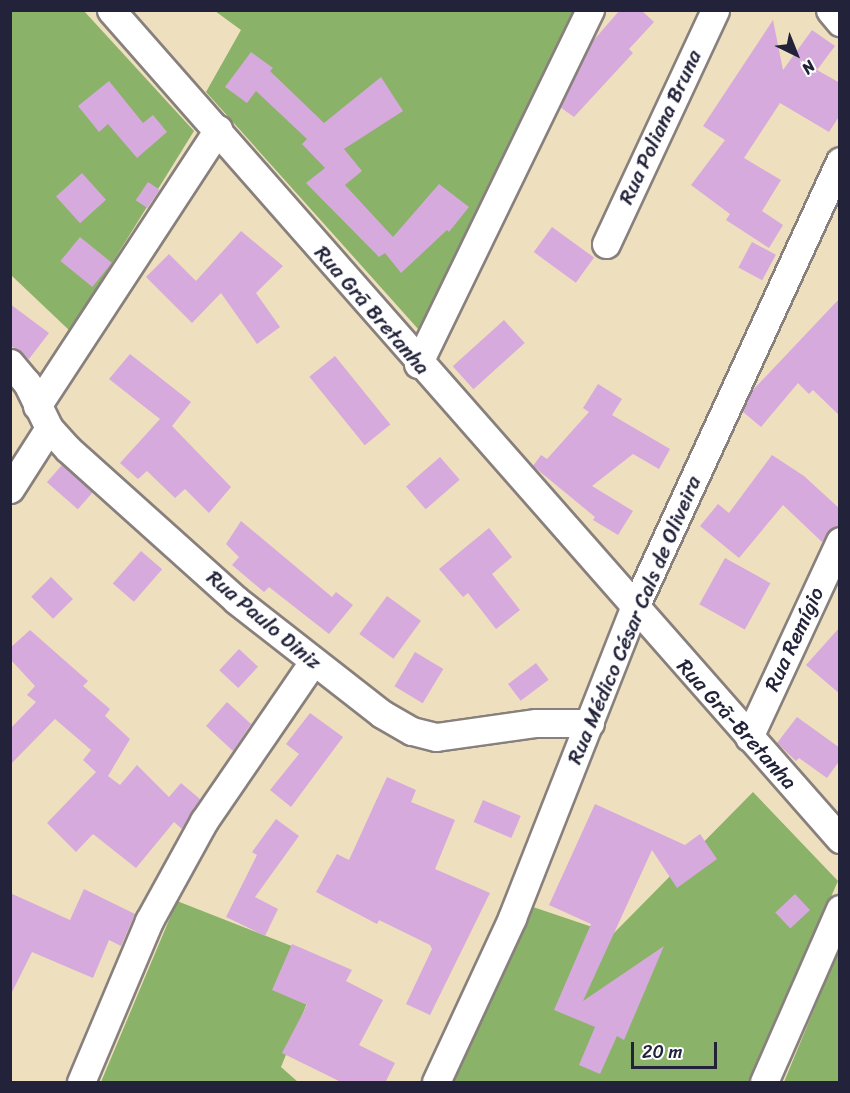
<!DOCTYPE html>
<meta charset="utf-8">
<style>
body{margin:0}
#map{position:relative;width:850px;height:1093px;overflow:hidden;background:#eedfbf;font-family:Sriracha,sans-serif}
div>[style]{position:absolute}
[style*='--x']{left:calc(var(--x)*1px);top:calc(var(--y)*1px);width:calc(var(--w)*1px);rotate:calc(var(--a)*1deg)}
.forest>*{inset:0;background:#8ab268}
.building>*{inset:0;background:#d6aadc;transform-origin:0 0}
.roads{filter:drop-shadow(2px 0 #88807d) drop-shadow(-2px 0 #88807d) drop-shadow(0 2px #88807d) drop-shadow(0 -2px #88807d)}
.minor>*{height:27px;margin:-13.5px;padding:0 13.5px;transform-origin:13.5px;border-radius:13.5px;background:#fff}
span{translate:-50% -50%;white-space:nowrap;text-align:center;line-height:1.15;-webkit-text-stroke:4.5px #fff;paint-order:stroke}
.street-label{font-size:21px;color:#22223b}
.frame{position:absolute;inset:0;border:12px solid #22223b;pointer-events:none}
.north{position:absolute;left:766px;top:24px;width:60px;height:60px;-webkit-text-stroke:4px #fff;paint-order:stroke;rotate:137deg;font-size:16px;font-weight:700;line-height:24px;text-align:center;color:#22223b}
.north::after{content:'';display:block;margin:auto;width:21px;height:27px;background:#22223b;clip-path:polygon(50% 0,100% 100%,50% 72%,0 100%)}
.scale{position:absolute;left:631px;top:1042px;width:86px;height:27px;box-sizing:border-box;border:3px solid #22223b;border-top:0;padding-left:8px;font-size:18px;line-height:21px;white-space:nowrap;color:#22223b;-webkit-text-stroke:4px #fff;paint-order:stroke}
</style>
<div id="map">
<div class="forest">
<div style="clip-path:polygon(10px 11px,84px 11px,194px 131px,70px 331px,11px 275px)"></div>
<div style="clip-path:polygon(215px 11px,573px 11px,419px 330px,206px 92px,241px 30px)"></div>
<div style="clip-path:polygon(753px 792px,838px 881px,749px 1082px,453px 1082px,533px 907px,613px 934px)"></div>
<div style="clip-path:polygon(177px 901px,325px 959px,281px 1067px,298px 1082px,101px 1082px)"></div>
<div style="clip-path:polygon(839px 949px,839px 1082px,784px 1082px)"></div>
</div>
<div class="building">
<div style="clip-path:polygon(620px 10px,641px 10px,654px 22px,629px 49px,633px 53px,574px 117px,560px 107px,592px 42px)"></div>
<div style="clip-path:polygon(773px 20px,783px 70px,812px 30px,835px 46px,817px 70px,840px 83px,840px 115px,829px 132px,780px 103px,744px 158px,781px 180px,762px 211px,783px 225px,769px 248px,726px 220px,730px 214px,691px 185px,725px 140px,703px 126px)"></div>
<div style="clip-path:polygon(251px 52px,273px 68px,270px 71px,324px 123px,381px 77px,403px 111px,344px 149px,362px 171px,345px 185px,393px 237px,439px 184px,469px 207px,449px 232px,447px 230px,401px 273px,385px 253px,379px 257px,306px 183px,325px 168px,302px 144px,307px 139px,256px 91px,247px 103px,225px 87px)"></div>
<div style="clip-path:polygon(109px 81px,143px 123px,153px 115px,167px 132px,137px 158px,108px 124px,99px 132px,78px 106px)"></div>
<div style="left:82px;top:173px;width:36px;height:35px;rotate:48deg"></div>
<div style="left:148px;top:182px;width:14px;height:22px;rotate:34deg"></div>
<div style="left:552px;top:227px;width:52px;height:31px;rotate:36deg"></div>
<div style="clip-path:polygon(241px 231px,283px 266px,256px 293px,280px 327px,257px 344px,221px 293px,192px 323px,146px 277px,169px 254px,196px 281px)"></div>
<div style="left:80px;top:237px;width:41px;height:31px;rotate:39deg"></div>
<div style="left:752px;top:242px;width:27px;height:29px;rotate:28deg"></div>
<div style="clip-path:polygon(840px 298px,840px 416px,813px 390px,809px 394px,798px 383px,761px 427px,742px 411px,752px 391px)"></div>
<div style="clip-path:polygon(10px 304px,49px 333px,29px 359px,10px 345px)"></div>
<div style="left:504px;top:320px;width:31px;height:69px;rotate:48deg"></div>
<div style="clip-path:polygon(130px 354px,191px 402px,172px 426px,231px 487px,209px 513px,185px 489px,175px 498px,147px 471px,138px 479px,120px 463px,160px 419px,109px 379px)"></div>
<div style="left:335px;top:356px;width:88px;height:33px;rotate:51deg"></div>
<div style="clip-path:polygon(598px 384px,622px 399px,612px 415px,670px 449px,659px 469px,633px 454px,592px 486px,633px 511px,618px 535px,593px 520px,595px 517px,533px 466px,541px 455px,547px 459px,589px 412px,583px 408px)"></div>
<div style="clip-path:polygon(772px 455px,804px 476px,840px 509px,840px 525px,831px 529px,822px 542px,783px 505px,739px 558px,700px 526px,718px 504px,729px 513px)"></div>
<div style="left:440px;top:457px;width:30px;height:45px;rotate:49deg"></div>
<div style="left:62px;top:465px;width:41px;height:23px;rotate:41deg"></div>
<div style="clip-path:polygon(241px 521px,332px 597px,336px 592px,353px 605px,329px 634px,269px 587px,264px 592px,232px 565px,239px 557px,226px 544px)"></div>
<div style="clip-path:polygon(489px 528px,512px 557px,492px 574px,520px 610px,496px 629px,468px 593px,463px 597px,439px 569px)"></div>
<div style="left:141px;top:551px;width:28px;height:43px;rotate:41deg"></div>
<div style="left:725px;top:558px;width:52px;height:53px;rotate:29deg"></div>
<div style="left:51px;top:577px;width:31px;height:28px;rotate:45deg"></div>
<div style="left:387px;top:596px;width:42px;height:47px;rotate:36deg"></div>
<div style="clip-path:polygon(840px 627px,840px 694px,806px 665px)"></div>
<div style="clip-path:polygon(30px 630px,88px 681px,83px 686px,110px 709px,105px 716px,130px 739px,108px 776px,120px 785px,137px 765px,169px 797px,181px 783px,200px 799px,182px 829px,174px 822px,136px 868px,93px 834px,76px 852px,47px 823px,96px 772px,83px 760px,91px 750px,55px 719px,10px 765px,10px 729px,36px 702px,27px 695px,35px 686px,10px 659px,10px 648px)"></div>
<div style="left:239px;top:649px;width:26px;height:29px;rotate:43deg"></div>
<div style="left:415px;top:652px;width:33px;height:40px;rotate:31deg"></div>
<div style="left:536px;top:663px;width:21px;height:35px;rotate:53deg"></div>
<div style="clip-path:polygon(227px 702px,251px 724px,233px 751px,206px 726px)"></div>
<div style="clip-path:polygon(310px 713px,343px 737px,291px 807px,270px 790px,299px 754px,286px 744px)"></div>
<div style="clip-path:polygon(797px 717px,840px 748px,840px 760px,827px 778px,799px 758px,796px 761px,777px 743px)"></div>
<div style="clip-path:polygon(387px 777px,416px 790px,411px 802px,455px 820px,435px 869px,490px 893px,430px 1015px,406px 1004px,432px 949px,430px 945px,379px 920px,377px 924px,316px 892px,337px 854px,349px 860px)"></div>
<div style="left:483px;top:800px;width:41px;height:24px;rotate:23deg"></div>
<div style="clip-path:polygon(595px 804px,685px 845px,700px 834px,717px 859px,677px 888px,652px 850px,583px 1001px,664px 946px,624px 1040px,617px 1036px,600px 1074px,579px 1065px,595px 1027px,554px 1010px,591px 924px,549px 905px)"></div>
<div style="clip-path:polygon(276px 819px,299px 836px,255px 897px,278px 909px,265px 936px,226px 917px,257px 855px,252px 852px)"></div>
<div style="clip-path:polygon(84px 889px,135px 914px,121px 946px,109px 940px,93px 978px,32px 952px,10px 996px,10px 893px,70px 920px)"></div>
<div style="left:795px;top:894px;width:22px;height:27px;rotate:47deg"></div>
<div style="clip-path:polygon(292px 944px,352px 970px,346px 981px,383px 1000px,359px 1045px,395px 1063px,385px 1083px,343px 1083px,282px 1053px,307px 1005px,272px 990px)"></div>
</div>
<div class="roads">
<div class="minor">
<div style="--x:111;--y:10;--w:1104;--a:48.67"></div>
<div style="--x:830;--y:10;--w:16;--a:50"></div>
<div style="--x:606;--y:244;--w:258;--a:-65"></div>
<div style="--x:10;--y:363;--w:26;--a:50"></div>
<div style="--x:27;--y:383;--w:50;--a:63.9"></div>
<div style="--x:49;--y:428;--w:28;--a:48"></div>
<div style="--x:68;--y:449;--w:226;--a:41.9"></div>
<div style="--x:236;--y:600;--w:185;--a:38"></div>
<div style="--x:382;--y:714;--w:34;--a:30"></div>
<div style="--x:412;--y:731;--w:25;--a:14"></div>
<div style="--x:436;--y:737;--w:101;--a:-8"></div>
<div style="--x:536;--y:723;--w:54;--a:0"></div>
<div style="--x:418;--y:364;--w:394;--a:-64.1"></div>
<div style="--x:37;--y:406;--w:331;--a:-56.8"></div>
<div style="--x:10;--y:489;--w:72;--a:-57.4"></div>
<div style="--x:749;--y:737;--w:216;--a:-65.1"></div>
<div style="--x:81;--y:1082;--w:175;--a:-67.1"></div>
<div style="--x:149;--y:921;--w:114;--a:-61.2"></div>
<div style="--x:204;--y:821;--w:193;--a:-55.6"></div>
<div style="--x:436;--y:1082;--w:181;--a:-65.1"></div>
<div style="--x:512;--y:918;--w:332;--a:-68.5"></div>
<div style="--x:634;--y:609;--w:493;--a:-65.3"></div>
<div style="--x:764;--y:1082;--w:189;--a:-66.3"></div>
</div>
</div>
<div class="street-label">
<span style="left:660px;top:127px;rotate:-65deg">Rua Poliana Bruna</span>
<span style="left:372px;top:310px;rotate:49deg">Rua Grã Bretanha</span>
<span style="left:264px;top:620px;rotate:40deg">Rua Paulo Diniz</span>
<span style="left:634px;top:620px;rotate:-67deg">Rua Médico César Cals de Oliveira</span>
<span style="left:794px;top:639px;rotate:-65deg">Rua Remígio</span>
<span style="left:737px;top:724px;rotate:48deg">Rua Grã-Bretanha</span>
</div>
<div class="frame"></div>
<div class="north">N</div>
<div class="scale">20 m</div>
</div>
